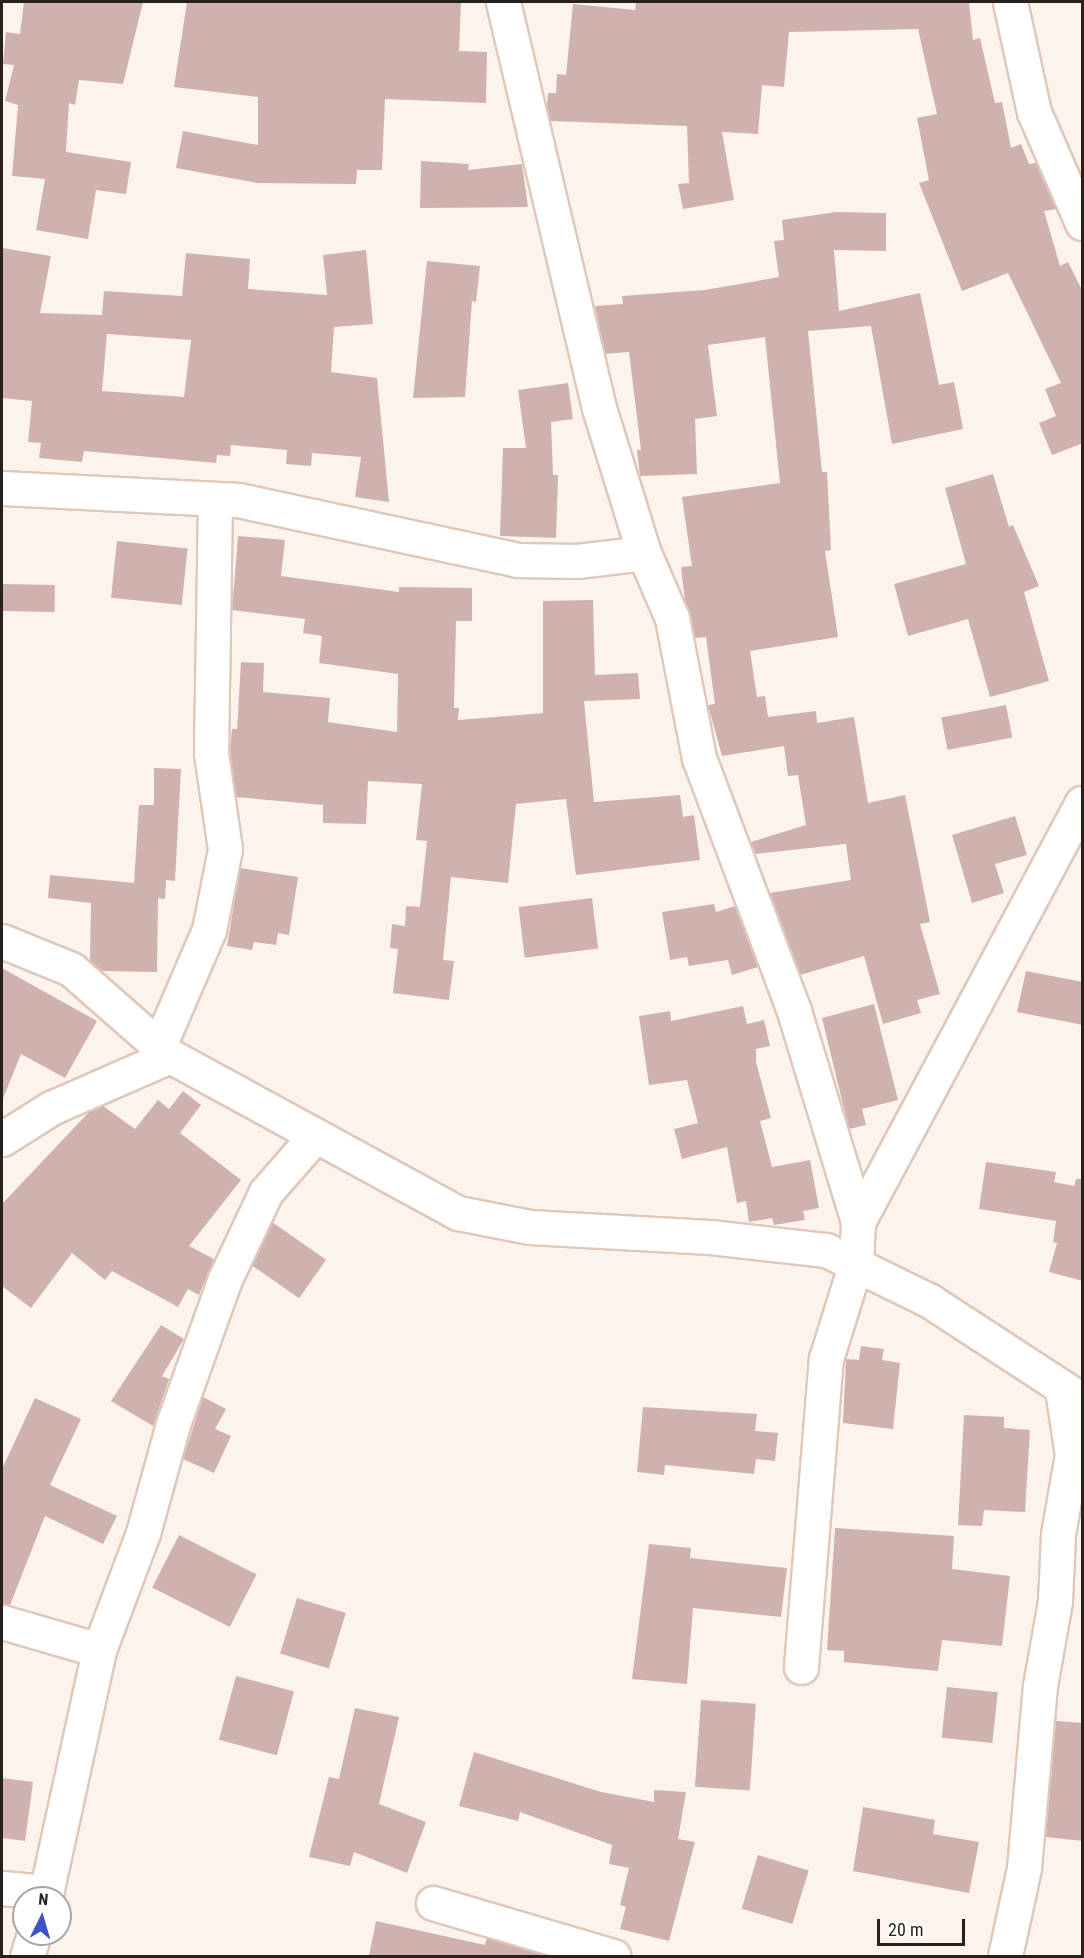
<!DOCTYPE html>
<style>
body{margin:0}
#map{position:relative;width:1084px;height:1958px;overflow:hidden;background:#fcf3ec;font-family:"Roboto Condensed",sans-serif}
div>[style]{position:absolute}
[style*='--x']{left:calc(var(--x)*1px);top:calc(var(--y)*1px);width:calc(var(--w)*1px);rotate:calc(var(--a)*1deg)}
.building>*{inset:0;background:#cfb2ae;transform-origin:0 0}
.roads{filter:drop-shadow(2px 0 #e0c8b9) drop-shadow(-2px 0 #e0c8b9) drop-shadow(0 2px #e0c8b9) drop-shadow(0 -2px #e0c8b9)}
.street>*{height:33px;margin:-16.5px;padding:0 16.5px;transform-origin:16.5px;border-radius:16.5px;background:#fff}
span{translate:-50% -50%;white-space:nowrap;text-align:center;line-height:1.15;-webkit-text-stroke:6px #fff;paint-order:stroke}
.frame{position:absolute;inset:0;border:3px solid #28201a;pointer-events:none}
.north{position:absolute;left:12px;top:1886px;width:60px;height:60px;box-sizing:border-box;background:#fff;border:2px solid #a9a6a3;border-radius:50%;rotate:5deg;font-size:16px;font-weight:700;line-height:24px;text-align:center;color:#28201a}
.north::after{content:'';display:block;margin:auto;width:21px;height:27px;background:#3f53c7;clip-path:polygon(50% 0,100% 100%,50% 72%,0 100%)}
.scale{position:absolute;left:877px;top:1919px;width:88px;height:27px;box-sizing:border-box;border:3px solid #28201a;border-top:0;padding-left:8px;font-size:18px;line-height:21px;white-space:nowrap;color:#28201a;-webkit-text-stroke:4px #fff;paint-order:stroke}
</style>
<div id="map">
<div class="building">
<div style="clip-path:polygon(24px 2px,143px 2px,123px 84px,79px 80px,75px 105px,69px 103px,66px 152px,131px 162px,126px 194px,96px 190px,88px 239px,36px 230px,45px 179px,12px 176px,18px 105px,5px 101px,14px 65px,3px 64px,6px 32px,20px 34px)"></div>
<div style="clip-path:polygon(187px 2px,461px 2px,459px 51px,487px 52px,486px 103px,385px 99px,382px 170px,357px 170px,356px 184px,257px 183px,176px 168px,183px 131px,258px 145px,258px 97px,174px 87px)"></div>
<div style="clip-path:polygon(636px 2px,969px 2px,973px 40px,980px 38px,995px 103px,1002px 102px,1011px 148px,1021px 144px,1029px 164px,1036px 163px,1056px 209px,1044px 211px,1060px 266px,1068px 262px,1083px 292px,1083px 443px,1052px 455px,1039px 423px,1056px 416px,1045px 389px,1061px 383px,1008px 273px,962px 291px,919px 183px,929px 180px,917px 118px,937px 114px,918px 29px,789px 32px,784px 87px,762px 85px,758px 134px,722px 132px,734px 200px,683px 209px,678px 184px,689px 183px,687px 126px,550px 121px,547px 106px,548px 93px,556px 93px,557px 74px,566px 75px,573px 4px,635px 10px)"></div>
<div style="clip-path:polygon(421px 161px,469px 164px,468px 170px,522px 164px,528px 207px,420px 208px)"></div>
<div style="clip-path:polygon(836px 212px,886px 213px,886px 251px,834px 250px,839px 311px,920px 293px,939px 385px,954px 382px,963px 429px,892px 444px,871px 326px,808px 331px,822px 472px,827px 472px,831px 550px,825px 551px,838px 637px,750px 651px,757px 697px,765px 696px,768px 717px,816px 711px,817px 723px,854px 717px,868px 803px,905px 795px,930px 922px,920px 924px,940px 994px,917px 1000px,921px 1013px,883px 1024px,864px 956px,800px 975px,770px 893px,851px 880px,846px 844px,755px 854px,751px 842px,806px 825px,798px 775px,788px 776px,784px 746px,722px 756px,708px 705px,715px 704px,706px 637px,695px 638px,685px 601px,681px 567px,692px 566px,682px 497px,780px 483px,765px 337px,708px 345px,717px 416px,695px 419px,697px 474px,640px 476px,637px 450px,641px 450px,629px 352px,605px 354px,595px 306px,623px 304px,622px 296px,705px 290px,779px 277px,774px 241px,784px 240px,782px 220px)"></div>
<div style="clip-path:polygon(evenodd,2px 248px,51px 256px,40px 313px,102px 315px,104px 291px,182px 296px,186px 253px,250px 259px,248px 289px,327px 295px,323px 255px,366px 250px,373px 324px,334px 327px,331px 372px,377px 378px,389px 502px,355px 497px,361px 457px,312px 453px,311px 466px,286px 464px,287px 450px,231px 445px,230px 456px,217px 455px,216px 463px,84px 451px,82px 462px,39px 458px,41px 443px,28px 442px,32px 401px,2px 398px,2px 248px,107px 334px,191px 340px,184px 397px,102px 391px,107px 334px)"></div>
<div style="clip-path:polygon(427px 261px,480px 266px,476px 302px,472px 301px,465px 397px,413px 398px)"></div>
<div style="clip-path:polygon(568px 383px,573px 419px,551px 422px,553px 475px,558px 475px,556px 538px,500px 536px,503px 448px,526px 448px,518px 390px)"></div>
<div style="clip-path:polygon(993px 474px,1009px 527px,1013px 525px,1039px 586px,1024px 592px,1049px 681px,990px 697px,968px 619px,908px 636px,894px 584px,966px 564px,945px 488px)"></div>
<div style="clip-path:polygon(238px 536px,285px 540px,281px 576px,399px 592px,399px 587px,472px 588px,472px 621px,456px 621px,454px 708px,459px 708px,458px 720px,543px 713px,543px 601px,593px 600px,595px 675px,638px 673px,640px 699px,584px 701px,594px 802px,680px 795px,683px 817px,694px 815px,700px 860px,576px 875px,566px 799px,516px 804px,508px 883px,451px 877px,443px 960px,454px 961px,449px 1000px,393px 993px,398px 949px,390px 948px,392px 924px,405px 926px,406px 906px,420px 907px,427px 841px,416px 840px,422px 784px,368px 781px,366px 824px,323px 823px,323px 805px,236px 797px,230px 750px,232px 729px,237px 729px,241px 662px,264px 663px,263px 692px,330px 698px,328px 722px,397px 732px,398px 674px,319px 663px,322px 636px,303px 633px,305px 619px,232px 610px)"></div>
<div style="left:117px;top:541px;width:71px;height:57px;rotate:6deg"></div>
<div style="left:2px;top:584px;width:53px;height:27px;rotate:1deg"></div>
<div style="left:1006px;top:705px;width:33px;height:66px;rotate:79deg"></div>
<div style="clip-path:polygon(154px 768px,181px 769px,175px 881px,166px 880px,165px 899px,158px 898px,157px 972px,102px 971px,90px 961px,91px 903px,48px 898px,50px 875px,134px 883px,139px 805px,154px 805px)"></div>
<div style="clip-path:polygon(1015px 816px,1027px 855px,995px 864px,1004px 893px,972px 903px,952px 835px)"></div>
<div style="clip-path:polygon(240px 868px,298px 877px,289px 935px,278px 933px,276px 945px,254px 942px,252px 950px,227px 946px)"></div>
<div style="left:592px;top:898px;width:51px;height:74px;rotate:83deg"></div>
<div style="clip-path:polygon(714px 904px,716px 912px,735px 906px,758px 967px,732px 975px,728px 960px,689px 966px,687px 957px,670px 960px,662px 912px)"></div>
<div style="clip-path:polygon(2px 968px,97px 1021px,65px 1078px,21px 1054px,2px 1101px)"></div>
<div style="clip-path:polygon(1026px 971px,1083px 982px,1083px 1025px,1017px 1012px)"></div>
<div style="clip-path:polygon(874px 1004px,898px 1100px,862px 1109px,866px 1125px,849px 1129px,822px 1018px)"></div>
<div style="clip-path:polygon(743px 1006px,747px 1024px,764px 1020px,770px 1046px,756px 1049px,756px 1062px,771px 1118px,760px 1121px,772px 1167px,810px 1160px,819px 1208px,803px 1211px,805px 1220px,774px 1225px,772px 1218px,749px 1222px,746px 1201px,737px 1203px,727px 1147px,682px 1159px,674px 1129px,698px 1123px,687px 1080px,649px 1085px,639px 1016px,670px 1011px,671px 1021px)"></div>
<div style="clip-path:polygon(183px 1091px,201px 1105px,180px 1133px,241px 1180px,189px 1246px,214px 1259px,199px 1295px,188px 1289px,178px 1307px,112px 1271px,105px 1280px,72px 1253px,31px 1308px,2px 1286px,2px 1204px,89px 1112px,103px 1106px,135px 1129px,158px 1100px,169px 1109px)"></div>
<div style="clip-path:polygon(986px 1162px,1056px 1172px,1054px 1182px,1074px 1186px,1076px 1179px,1083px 1179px,1083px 1281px,1049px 1272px,1057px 1243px,1053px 1242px,1056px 1221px,979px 1209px)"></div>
<div style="left:272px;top:1222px;width:66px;height:47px;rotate:35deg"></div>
<div style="clip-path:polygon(161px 1325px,184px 1339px,162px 1376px,169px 1379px,153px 1426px,111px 1401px)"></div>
<div style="clip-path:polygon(861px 1346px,884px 1349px,882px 1360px,900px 1363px,893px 1429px,843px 1423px,846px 1359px,859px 1360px)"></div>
<div style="clip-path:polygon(203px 1397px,226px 1409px,215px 1429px,231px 1436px,214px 1473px,183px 1459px)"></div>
<div style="clip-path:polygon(35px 1398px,81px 1419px,50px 1485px,117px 1516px,103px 1544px,45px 1516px,10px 1605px,2px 1604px,2px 1469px)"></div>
<div style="clip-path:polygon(643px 1407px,757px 1414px,755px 1431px,778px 1433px,775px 1461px,756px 1459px,754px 1474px,665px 1465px,664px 1475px,637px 1472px)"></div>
<div style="clip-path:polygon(964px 1415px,1004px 1417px,1004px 1428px,1030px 1430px,1025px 1512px,984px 1510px,982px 1526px,958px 1525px)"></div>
<div style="clip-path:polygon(835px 1528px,954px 1536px,952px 1569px,1010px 1576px,1002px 1646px,942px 1640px,938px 1671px,844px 1662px,844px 1651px,827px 1650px)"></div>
<div style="left:179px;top:1535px;width:87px;height:59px;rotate:27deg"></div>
<div style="clip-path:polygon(649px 1544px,691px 1548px,690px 1558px,787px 1568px,781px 1617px,693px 1608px,687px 1684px,632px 1679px)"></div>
<div style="left:297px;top:1598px;width:51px;height:58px;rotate:17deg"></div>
<div style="left:236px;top:1676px;width:60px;height:66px;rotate:15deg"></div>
<div style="left:947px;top:1687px;width:51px;height:51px;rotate:6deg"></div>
<div style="left:701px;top:1700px;width:55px;height:87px;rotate:4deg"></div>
<div style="clip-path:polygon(355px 1708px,399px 1717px,379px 1804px,426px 1822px,407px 1873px,354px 1852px,350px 1866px,309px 1857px,329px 1777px,339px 1779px)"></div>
<div style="clip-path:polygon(1056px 1721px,1083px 1723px,1083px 1841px,1046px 1837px)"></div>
<div style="clip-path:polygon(474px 1752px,601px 1792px,654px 1802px,654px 1790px,686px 1792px,678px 1839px,695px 1842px,669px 1941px,620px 1929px,626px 1907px,620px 1905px,629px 1868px,609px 1864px,612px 1845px,520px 1812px,518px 1821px,459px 1806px)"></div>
<div style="clip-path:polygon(2px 1778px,33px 1782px,25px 1841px,2px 1838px)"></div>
<div style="clip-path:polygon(863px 1807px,935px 1820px,933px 1834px,979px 1842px,969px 1893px,853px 1871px)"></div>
<div style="left:758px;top:1855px;width:53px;height:56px;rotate:17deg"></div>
<div style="clip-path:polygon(376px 1921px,485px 1945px,487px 1938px,548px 1956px,369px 1956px)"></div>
</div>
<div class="roads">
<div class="street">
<div style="--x:503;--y:2;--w:417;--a:76.7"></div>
<div style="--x:599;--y:408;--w:152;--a:72.8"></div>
<div style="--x:644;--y:553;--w:71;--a:66.7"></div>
<div style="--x:672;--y:618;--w:143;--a:79.1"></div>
<div style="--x:699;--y:758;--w:270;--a:69.4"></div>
<div style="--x:794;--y:1011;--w:220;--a:73.1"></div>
<div style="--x:1010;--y:2;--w:113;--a:77.7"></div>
<div style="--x:1034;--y:112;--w:121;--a:66.6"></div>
<div style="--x:2;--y:488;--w:236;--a:2.9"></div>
<div style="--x:238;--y:500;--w:285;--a:12.1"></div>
<div style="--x:517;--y:560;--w:60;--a:1"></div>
<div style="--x:577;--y:561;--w:67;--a:-6.8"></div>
<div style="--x:2;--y:941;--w:74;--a:22.1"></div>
<div style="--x:71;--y:969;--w:132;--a:41.3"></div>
<div style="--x:170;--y:1056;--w:328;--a:28.6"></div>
<div style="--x:458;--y:1213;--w:73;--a:11"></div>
<div style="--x:530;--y:1227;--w:180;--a:3.2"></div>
<div style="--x:710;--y:1237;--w:117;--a:6.4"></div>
<div style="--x:826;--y:1250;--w:116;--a:26.1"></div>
<div style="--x:930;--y:1301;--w:181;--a:33.1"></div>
<div style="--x:159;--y:1046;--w:126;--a:-66.7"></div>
<div style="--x:209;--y:930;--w:83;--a:-78.8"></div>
<div style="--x:225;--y:849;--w:97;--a:-98.3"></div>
<div style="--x:211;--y:753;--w:254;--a:-89.1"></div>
<div style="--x:2;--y:1139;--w:58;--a:-32.3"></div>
<div style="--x:51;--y:1108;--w:130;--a:-23.6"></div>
<div style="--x:2;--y:1622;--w:101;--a:16.1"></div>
<div style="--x:801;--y:1667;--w:309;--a:-85.4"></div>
<div style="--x:826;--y:1359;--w:102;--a:-72.8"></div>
<div style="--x:856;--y:1262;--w:40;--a:-87.1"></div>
<div style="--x:858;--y:1222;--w:475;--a:-61.9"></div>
<div style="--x:2;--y:1888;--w:45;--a:5.1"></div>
<div style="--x:45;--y:1898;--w:254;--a:-77.7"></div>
<div style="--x:99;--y:1650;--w:125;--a:-69.4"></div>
<div style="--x:143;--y:1533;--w:113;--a:-74.6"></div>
<div style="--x:173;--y:1424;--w:154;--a:-70.3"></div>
<div style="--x:225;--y:1279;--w:96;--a:-64.8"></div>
<div style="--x:266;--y:1192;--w:74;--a:-48.8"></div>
<div style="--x:433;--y:1903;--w:188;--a:16.4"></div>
<div style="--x:27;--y:1956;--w:23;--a:-72"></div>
<div style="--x:1005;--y:1956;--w:90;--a:-77.8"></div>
<div style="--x:1024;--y:1868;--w:183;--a:-85"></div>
<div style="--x:1040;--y:1686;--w:86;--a:-80"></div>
<div style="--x:1055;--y:1601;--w:67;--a:-87.4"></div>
<div style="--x:1058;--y:1534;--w:80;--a:-80"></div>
<div style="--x:1072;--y:1455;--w:66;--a:-98.7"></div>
</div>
</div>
<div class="frame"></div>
<div class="north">N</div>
<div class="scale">20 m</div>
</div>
